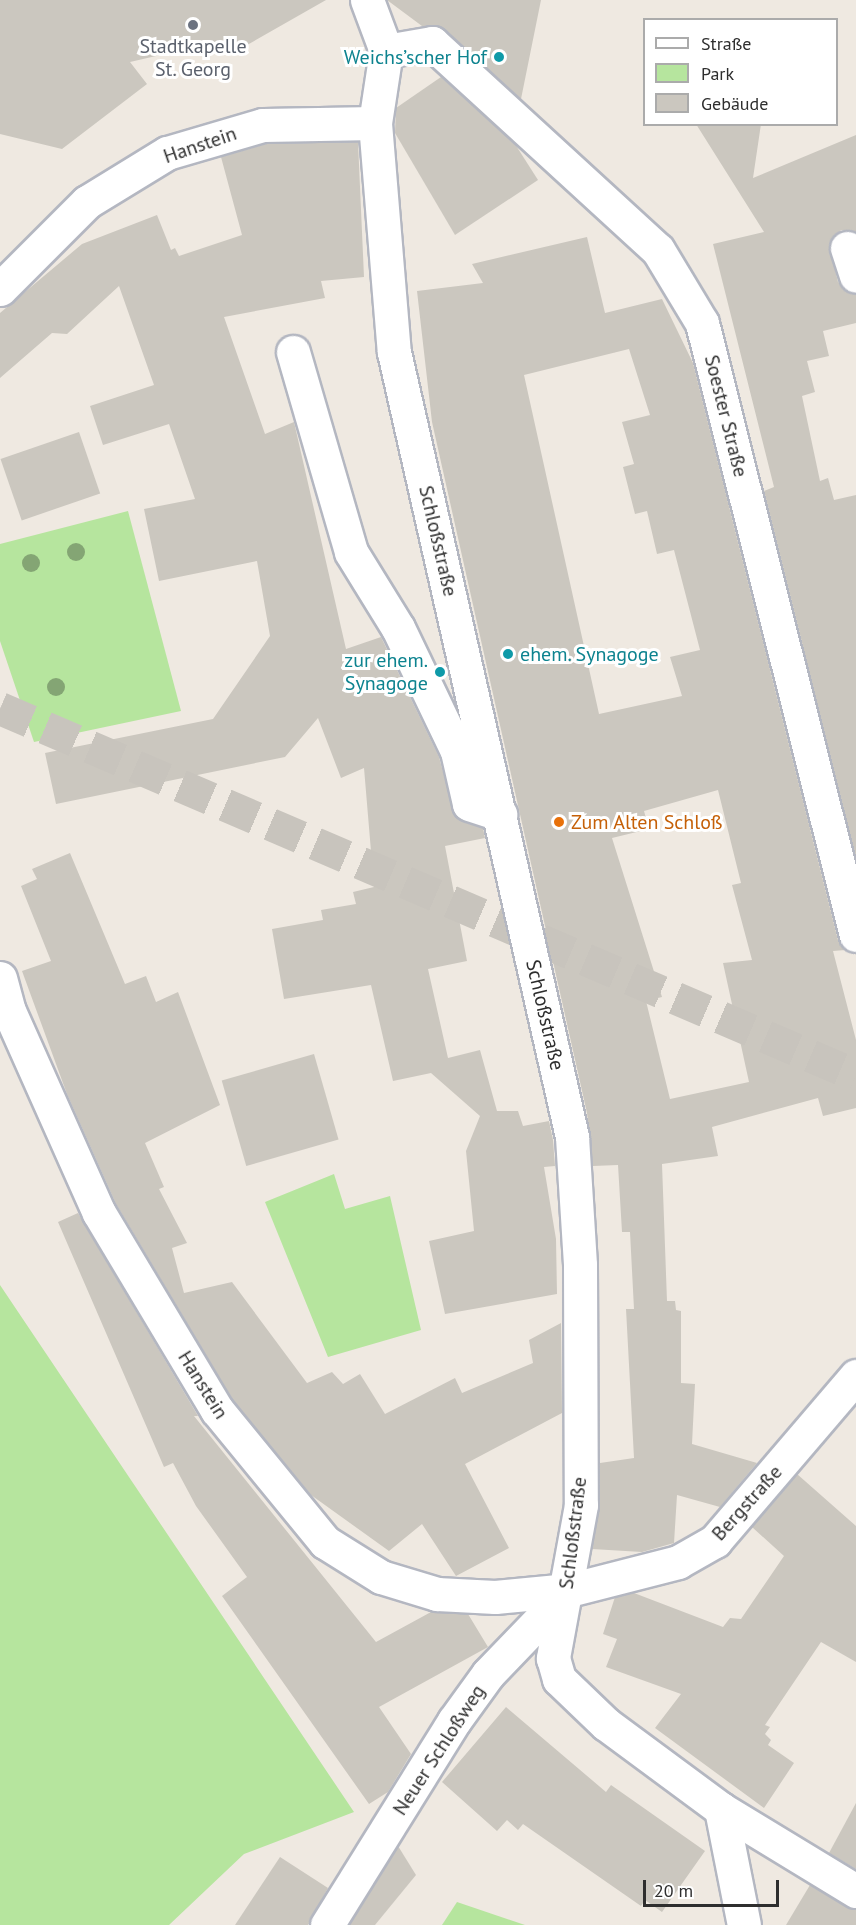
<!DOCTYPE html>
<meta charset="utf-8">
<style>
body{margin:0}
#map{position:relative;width:856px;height:1925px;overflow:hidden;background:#efe9e1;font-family:"PT Sans",sans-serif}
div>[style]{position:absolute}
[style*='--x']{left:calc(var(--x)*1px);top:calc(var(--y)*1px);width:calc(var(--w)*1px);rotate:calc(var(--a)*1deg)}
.green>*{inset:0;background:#b6e59e}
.building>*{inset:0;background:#cbc7bf;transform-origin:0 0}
.major-tunnel>*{height:33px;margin-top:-16.5px;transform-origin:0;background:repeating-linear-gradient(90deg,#c8c4bd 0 33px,transparent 0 49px)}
.roads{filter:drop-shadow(2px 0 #b4b7c1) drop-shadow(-2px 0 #b4b7c1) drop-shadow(0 2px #b4b7c1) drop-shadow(0 -2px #b4b7c1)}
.minor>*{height:33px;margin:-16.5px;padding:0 16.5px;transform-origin:16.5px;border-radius:16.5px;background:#fff}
.trees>*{width:18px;height:18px;margin:-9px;border-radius:50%;background:#84a574}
.dots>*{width:16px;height:16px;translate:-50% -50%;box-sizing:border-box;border:3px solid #fff;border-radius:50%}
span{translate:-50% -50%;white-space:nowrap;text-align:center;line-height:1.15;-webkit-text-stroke:6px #fff;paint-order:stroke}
.worship-label{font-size:20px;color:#5b616d}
.culture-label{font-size:20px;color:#0d838f}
.right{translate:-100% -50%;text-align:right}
.left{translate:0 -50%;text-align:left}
.street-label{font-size:20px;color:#2e2e2e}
.food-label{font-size:20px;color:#c56008}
.legend{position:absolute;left:643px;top:18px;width:195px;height:108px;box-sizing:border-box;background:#fff;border:2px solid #ababab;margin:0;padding:8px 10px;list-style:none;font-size:18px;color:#2e2e2e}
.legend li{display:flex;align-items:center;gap:12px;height:30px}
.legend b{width:30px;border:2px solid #ababab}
.scale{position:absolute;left:643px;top:1880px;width:136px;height:27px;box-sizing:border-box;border:3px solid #2e2e2e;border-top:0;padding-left:8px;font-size:18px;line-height:21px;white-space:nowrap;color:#2e2e2e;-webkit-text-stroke:4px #fff;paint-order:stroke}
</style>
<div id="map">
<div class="green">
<div style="clip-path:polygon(128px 511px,181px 711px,34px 742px,0 641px,0 544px)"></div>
<div style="clip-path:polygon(334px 1174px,345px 1209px,390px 1196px,421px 1330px,328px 1357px,265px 1202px)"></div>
<div style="clip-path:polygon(0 1285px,354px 1812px,244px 1854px,169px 1925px,0 1925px)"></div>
<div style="clip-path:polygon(457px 1902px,525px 1925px,442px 1925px)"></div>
</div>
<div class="building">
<div style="clip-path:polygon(0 0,326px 0,240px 49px,234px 38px,130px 62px,147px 84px,62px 149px,0 134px)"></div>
<div style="clip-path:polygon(387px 0,541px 0,521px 99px,444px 29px,422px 26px)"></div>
<div style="clip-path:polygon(441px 77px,515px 144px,538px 180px,455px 235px,395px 133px,396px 108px)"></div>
<div style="clip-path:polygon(696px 124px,761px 124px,753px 178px,856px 135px,856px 232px,841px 230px,829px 245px,838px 282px,856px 294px,856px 323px,823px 331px,829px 356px,807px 361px,815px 392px,802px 396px,820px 481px,828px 478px,834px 500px,856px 495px,856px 858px,764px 491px,774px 487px,713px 244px,764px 232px)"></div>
<div style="clip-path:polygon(358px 142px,364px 277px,321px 281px,325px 298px,224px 317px,265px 434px,294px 422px,346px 649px,381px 637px,439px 757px,455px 816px,483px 828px,485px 838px,445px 846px,467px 961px,428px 969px,448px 1058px,480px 1050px,497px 1111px,518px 1111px,523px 1126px,549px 1121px,553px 1140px,555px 1166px,544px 1167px,556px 1239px,557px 1294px,445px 1314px,429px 1241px,474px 1231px,466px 1151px,480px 1116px,431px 1073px,393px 1081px,371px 985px,284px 999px,272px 929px,323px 920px,321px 910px,356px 904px,353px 892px,374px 887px,364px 768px,341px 778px,318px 718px,285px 757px,56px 804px,45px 753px,213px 719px,270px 636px,257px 561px,159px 581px,144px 509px,195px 499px,169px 424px,103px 445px,90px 406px,154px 385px,119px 286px,67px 334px,52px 333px,0 378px,0 313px,82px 244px,157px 215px,171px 250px,175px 248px,179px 256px,242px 235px,221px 157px,266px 144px)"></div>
<div style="clip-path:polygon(evenodd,587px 237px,605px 313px,662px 299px,693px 363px,838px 940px,845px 950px,833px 951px,856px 1040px,856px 1108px,823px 1116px,818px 1098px,712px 1127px,718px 1156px,662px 1164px,667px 1301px,675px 1301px,676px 1310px,681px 1311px,681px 1383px,695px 1384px,692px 1444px,757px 1463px,720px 1507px,677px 1495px,674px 1543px,642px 1552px,592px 1549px,600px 1505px,600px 1463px,634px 1458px,626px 1309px,634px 1309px,630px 1232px,622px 1232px,618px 1165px,593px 1166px,587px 1113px,432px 422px,417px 291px,483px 283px,472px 264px,587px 237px,629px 349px,650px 415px,622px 422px,634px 464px,623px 467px,635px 514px,647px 511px,657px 554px,674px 550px,700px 650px,670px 657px,682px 696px,599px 714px,524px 375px,629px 349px,587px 237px,718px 790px,741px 883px,732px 885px,752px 960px,723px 963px,749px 1082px,670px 1099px,646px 1001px,662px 997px,612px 838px,649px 829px,644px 811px,718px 790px)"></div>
<div style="left:79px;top:432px;width:65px;height:83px;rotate:71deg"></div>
<div style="clip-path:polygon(70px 853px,125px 984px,146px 976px,156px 1002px,178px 992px,220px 1105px,145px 1143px,164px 1187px,159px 1189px,187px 1243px,172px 1248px,184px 1293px,232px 1282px,307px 1383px,332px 1372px,343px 1384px,360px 1374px,385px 1414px,455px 1378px,462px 1393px,533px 1363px,529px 1340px,561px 1323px,562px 1413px,465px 1464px,509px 1548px,456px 1576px,422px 1524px,389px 1551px,311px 1495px,232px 1399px,116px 1204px,67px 1094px,22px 971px,51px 961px,21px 886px,37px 879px,32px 869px)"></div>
<div style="left:314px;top:1054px;width:89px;height:96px;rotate:74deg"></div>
<div style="clip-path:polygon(78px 1213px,198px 1416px,194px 1416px,376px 1642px,431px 1612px,468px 1614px,488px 1647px,379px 1707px,411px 1754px,388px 1792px,369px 1804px,222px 1596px,247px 1577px,196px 1506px,173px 1463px,164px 1467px,58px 1222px)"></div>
<div style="clip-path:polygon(797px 1474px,856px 1526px,856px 1662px,821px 1642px,765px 1725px,770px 1727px,765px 1734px,771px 1740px,768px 1745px,794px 1763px,764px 1808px,655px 1728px,681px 1694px,606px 1667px,617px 1639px,603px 1634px,615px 1597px,634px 1593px,723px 1627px,730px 1618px,741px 1619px,784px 1556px,752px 1527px)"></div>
<div style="clip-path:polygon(506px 1707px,606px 1792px,611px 1785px,705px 1851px,662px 1912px,645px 1900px,641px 1906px,523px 1824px,518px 1830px,507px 1820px,497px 1831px,442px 1782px)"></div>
<div style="clip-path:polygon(856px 1803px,856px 1869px,829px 1853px)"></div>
<div style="clip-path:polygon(398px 1846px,416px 1875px,375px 1925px,349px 1925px)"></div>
<div style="clip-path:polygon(280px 1857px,328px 1888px,308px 1925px,235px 1925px)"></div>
<div style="clip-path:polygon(810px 1885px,856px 1910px,856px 1925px,786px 1925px)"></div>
</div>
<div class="major-tunnel">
<div style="--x:0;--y:708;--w:931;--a:23.21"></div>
</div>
<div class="roads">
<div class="minor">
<div style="--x:367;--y:0;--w:54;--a:69.6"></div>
<div style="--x:386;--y:51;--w:73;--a:98.7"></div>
<div style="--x:375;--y:123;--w:230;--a:85.3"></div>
<div style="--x:394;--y:352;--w:805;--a:77.22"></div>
<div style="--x:572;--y:1137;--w:128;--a:86.4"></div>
<div style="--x:580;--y:1265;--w:240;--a:89.8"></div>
<div style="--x:581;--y:1505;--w:156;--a:100.4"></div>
<div style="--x:553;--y:1658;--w:22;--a:74"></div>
<div style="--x:559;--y:1679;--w:65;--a:43.8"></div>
<div style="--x:606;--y:1724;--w:143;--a:36.5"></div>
<div style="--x:721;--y:1809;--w:158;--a:31.3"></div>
<div style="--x:386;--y:51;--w:47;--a:-9.9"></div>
<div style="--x:432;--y:43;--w:306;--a:42.5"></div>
<div style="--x:658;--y:250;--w:85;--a:58.9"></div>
<div style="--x:702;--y:323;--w:631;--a:75.88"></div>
<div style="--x:847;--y:248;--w:29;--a:72"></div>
<div style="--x:0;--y:289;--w:123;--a:-45"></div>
<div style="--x:87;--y:202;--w:94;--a:-31.5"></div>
<div style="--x:167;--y:153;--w:100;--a:-16.3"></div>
<div style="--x:263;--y:125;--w:112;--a:-1"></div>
<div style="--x:293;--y:352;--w:208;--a:73.8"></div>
<div style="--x:351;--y:552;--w:89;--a:58.3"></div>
<div style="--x:398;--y:628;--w:136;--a:64.4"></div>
<div style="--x:457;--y:751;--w:54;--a:77.2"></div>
<div style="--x:469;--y:804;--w:33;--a:18"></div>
<div style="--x:0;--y:978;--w:34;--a:75"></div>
<div style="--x:9;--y:1011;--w:221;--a:66"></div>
<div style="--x:99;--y:1213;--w:230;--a:59.1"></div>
<div style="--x:217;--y:1410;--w:171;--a:50.7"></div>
<div style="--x:325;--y:1542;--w:66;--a:32"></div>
<div style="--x:381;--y:1577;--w:59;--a:16.9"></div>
<div style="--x:437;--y:1594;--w:58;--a:3"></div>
<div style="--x:495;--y:1597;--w:74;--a:-5.4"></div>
<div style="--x:569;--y:1590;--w:113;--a:-14.4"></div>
<div style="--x:678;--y:1562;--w:43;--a:-29.6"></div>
<div style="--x:715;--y:1541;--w:217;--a:-49.5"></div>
<div style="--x:721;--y:1809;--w:118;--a:78.8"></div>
<div style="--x:327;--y:1925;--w:240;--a:-58.1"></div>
<div style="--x:454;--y:1721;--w:58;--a:-54.1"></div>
<div style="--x:488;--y:1674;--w:108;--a:-46.1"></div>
</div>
</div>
<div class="trees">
<div style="left:76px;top:552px"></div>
<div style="left:31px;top:563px"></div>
<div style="left:56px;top:687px"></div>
</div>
<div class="dots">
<div style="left:193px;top:25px;background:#6b7280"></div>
<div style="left:499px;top:57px;background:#0f9aa8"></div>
<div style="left:508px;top:654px;background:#0f9aa8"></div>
<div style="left:440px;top:672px;background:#0f9aa8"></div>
<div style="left:559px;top:822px;background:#e8710a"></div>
</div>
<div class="worship-label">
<span style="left:193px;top:58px">Stadtkapelle<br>St. Georg</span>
</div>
<div class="culture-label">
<span class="right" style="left:487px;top:57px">Weichs’scher Hof</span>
<span class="left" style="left:520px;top:654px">ehem. Synagoge</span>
<span class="right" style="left:428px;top:672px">zur ehem.<br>Synagoge</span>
</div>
<div class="street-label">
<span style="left:200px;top:145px;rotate:-19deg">Hanstein</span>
<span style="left:726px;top:416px;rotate:76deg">Soester Straße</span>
<span style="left:438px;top:541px;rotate:77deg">Schloßstraße</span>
<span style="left:545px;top:1015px;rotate:77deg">Schloßstraße</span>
<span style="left:203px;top:1385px;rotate:58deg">Hanstein</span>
<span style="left:747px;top:1503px;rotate:-48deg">Bergstraße</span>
<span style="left:573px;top:1533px;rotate:-83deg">Schloßstraße</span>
<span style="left:439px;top:1750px;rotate:-57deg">Neuer Schloßweg</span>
</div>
<div class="food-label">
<span class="left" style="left:571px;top:822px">Zum Alten Schloß</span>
</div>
<ul class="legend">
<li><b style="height:8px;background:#fff"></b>Straße</li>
<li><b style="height:16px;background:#b6e59e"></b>Park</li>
<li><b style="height:16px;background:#cbc7bf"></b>Gebäude</li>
</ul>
<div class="scale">20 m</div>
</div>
